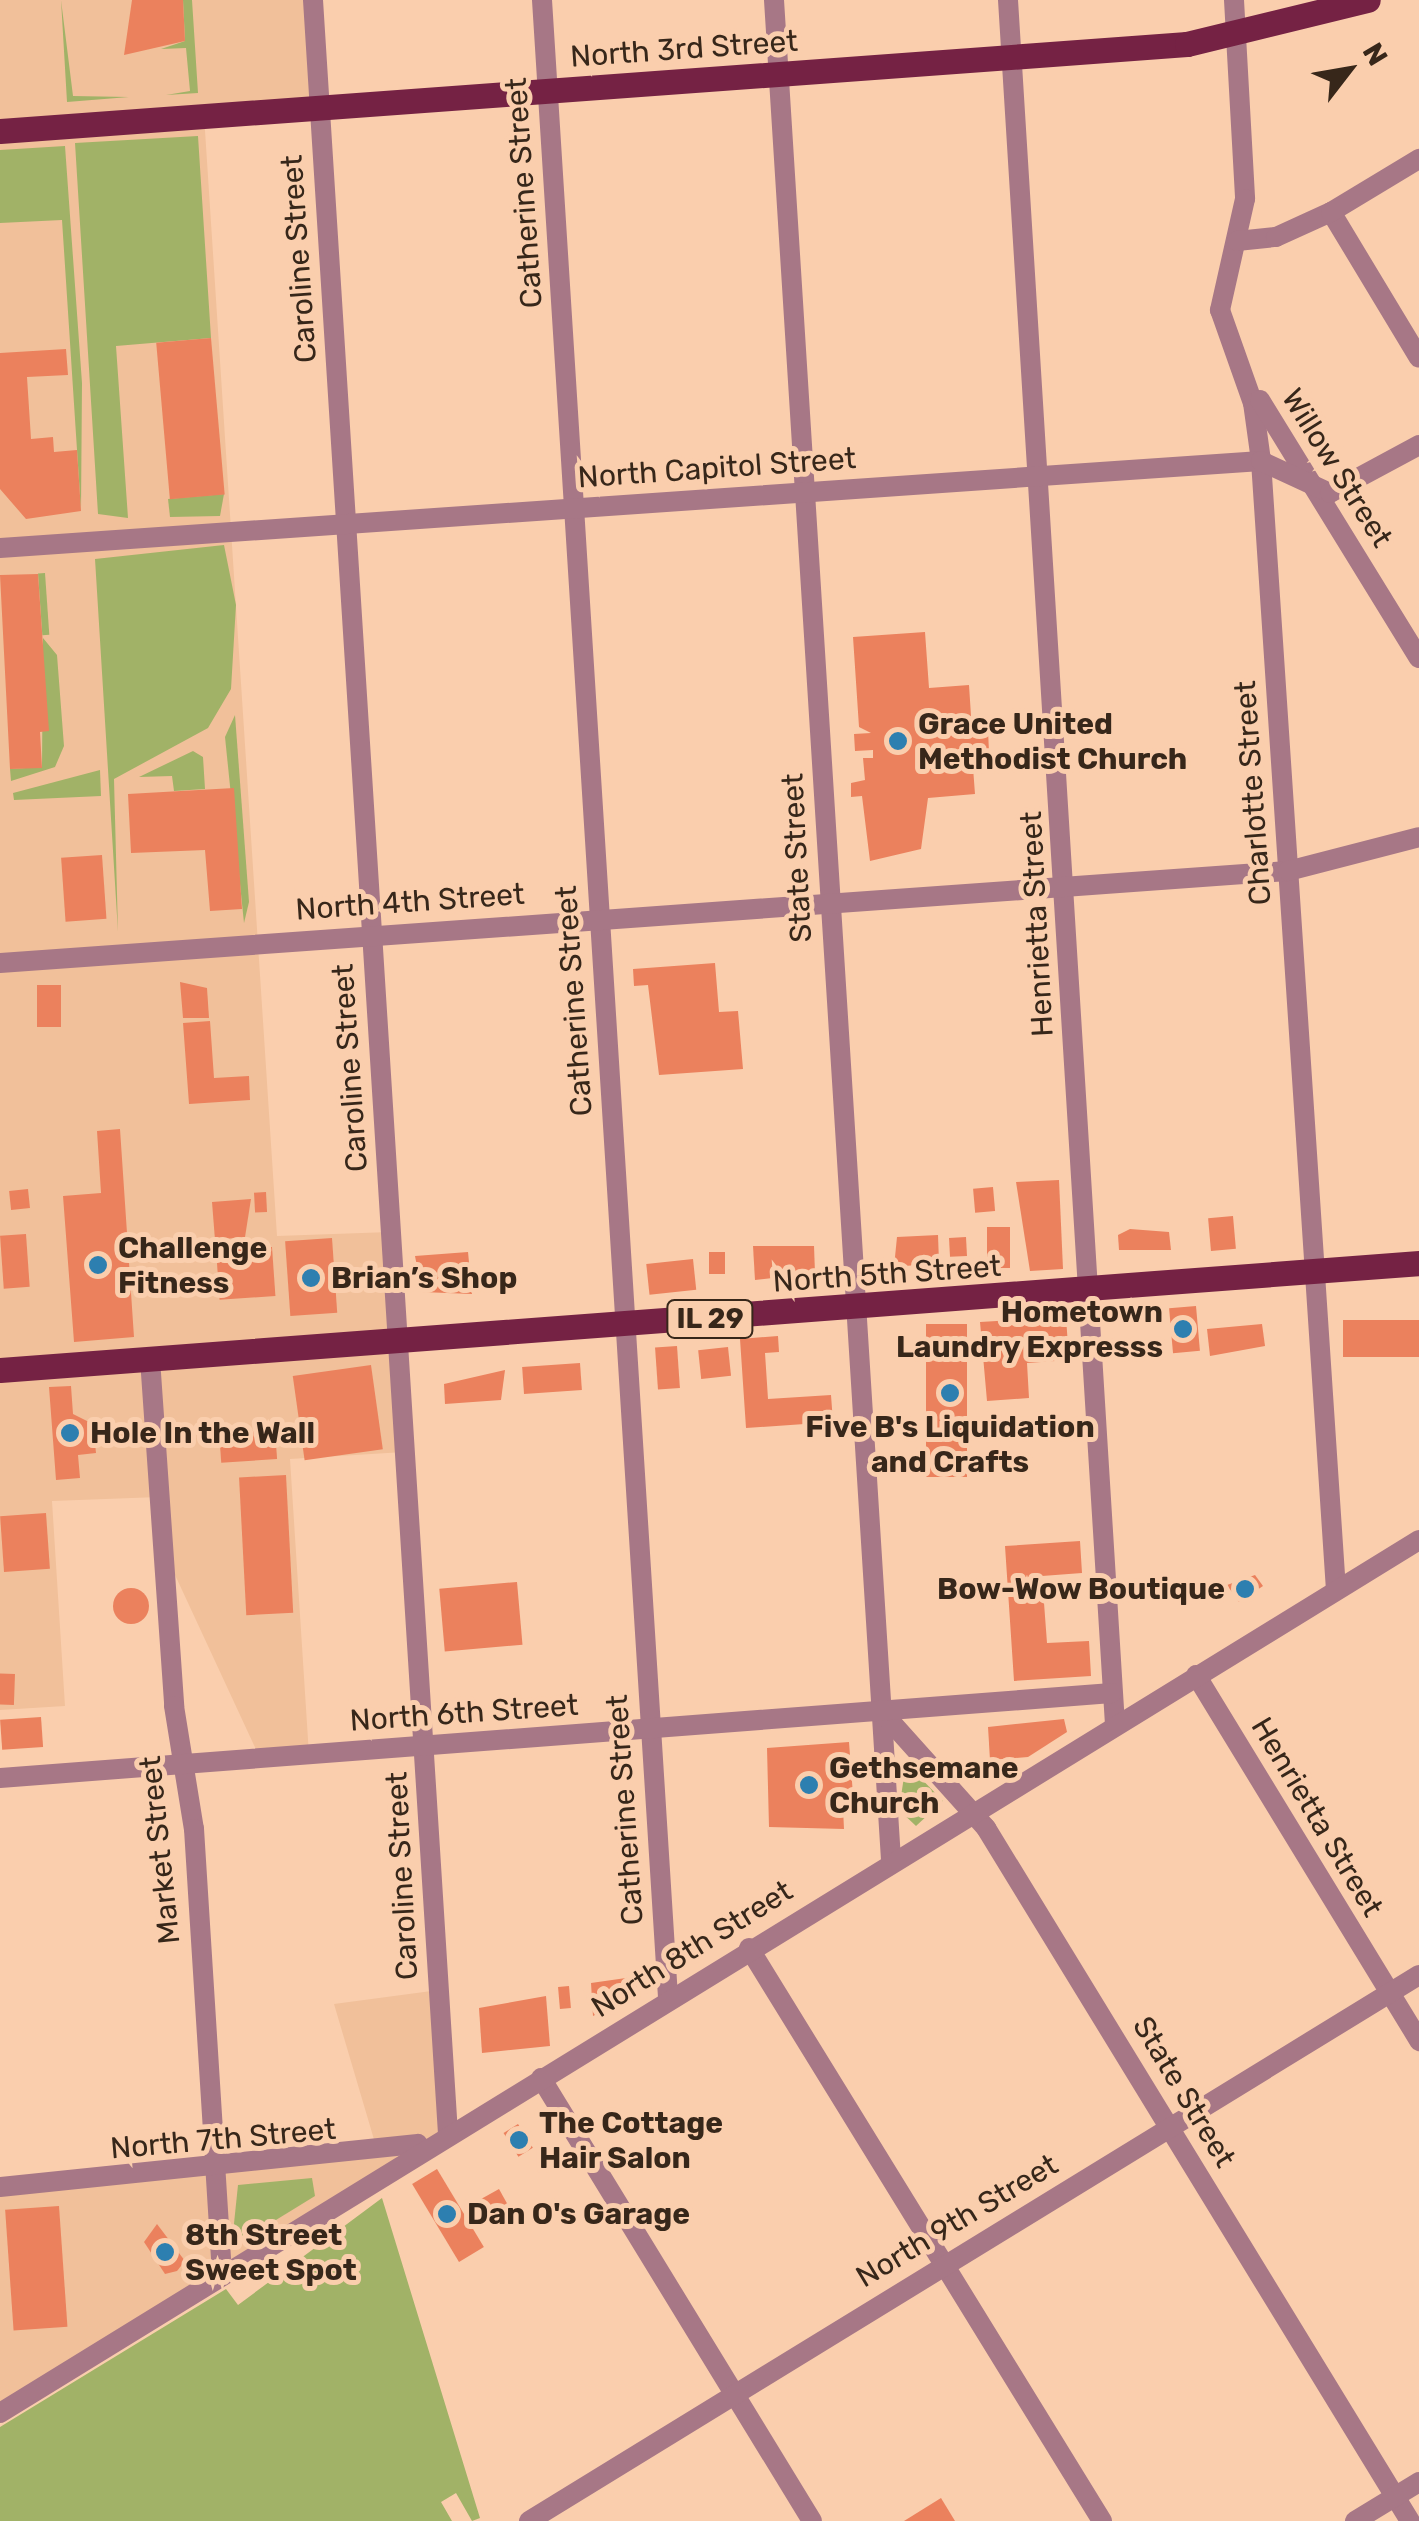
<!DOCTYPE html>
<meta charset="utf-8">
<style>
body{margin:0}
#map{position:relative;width:1419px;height:2521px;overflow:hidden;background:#facead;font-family:Rubik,sans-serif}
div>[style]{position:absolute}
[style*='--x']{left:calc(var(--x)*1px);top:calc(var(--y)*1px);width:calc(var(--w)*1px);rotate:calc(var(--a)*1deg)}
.built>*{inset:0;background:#f1c09a}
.green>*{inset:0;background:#a1b267;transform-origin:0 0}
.building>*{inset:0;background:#eb815d;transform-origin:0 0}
.round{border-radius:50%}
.minor>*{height:20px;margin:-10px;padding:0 10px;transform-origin:10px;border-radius:10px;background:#a77786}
.major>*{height:25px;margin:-12.5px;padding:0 12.5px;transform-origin:12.5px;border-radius:12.5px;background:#752244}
.dots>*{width:28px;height:28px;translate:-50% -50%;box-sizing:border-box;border:5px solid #facead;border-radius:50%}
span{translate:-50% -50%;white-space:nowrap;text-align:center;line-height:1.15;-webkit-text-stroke:10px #facead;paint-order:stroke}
.shield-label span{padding:2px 8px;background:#facead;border:2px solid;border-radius:8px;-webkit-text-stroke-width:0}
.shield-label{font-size:28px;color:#37271a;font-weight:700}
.street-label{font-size:30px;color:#37271a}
.poi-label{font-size:30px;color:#37271a;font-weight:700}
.left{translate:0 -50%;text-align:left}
.right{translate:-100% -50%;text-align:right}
.north{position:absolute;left:1299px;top:20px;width:100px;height:100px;-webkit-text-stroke:8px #facead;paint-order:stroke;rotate:59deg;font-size:28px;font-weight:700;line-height:40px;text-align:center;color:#37271a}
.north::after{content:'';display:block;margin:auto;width:35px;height:45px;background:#37271a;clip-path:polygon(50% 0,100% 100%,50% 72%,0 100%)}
</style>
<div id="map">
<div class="built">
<div style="clip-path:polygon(0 0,313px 0,319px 105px,204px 115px,277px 1236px,390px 1232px,404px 1452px,290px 1459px,309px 1755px,260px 1758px,163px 1549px,159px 1497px,52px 1501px,65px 1706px,0 1710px)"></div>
<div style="clip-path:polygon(439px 1990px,448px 2132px,0 2410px,0 2187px,378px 2153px,334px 2004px)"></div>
</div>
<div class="green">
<div style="clip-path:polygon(61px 0,73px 96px,129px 97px,67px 102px)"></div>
<div style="clip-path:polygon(183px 0,192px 0,198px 93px,166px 95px,190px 91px,186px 48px,161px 49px,185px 41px)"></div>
<div style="clip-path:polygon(198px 136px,211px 338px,116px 346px,128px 518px,98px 514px,75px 143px)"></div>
<div style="clip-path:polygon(65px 146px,82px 383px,81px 511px,62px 220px,0 223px,0 150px)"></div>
<div style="clip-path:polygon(224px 494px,220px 516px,170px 517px,168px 499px)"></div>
<div style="clip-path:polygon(224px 545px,236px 605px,231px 689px,208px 728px,114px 779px,118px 932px,95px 559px)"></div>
<div style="left:45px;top:573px;width:62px;height:7px;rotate:86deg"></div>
<div style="clip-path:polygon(43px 638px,57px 655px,64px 746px,55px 767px,11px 781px,10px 769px,42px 767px)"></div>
<div style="clip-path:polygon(235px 715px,249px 902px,244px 923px,225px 737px)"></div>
<div style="clip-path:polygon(193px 751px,203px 757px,205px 789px,174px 791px,172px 776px,139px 777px)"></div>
<div style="clip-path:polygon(100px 770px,101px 796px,14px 800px,13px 793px)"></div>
<div style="clip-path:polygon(906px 1763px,943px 1801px,916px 1826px,899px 1810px)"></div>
<div style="clip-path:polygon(312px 2178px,315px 2196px,245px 2239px,233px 2233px,238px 2185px)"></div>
<div style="clip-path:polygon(382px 2198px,480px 2518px,472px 2521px,456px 2493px,441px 2502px,452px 2521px,0 2521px,0 2427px,226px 2289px,238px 2305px)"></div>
</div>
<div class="building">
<div style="clip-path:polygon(132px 0,183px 0,185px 41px,124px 55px)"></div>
<div style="left:211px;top:338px;width:157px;height:55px;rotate:85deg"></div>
<div style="clip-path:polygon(66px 349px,68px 375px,27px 377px,31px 439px,53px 437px,54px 452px,77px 450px,81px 511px,26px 519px,0 489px,0 353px)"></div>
<div style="clip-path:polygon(38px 574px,49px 731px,40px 732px,42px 768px,10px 769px,0 575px)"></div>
<div style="clip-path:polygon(925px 632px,929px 688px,969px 685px,972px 731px,988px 730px,989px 752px,972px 754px,975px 794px,928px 798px,921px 849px,870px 861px,862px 796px,851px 797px,851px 783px,865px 780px,863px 758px,873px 758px,873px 750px,855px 751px,854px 734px,871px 733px,859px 727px,853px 637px)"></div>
<div style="clip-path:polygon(234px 788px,242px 909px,210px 911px,205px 850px,131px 853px,128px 794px)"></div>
<div style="left:102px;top:855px;width:64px;height:41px;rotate:86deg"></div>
<div style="clip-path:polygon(715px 963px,719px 1012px,738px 1011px,743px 1069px,659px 1075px,648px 985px,634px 986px,633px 969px)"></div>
<div style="clip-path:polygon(180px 982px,207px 988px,209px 1018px,183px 1018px)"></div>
<div style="left:37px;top:985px;width:24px;height:42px"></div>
<div style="clip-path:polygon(210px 1021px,214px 1078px,249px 1076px,250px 1100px,189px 1104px,183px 1023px)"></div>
<div style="clip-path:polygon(120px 1129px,134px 1337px,74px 1342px,63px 1196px,101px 1193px,97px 1131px)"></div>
<div style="clip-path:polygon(1059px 1180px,1063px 1269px,1030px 1271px,1016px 1182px)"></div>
<div style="left:993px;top:1187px;width:24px;height:20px;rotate:85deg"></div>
<div style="left:28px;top:1189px;width:19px;height:19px;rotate:84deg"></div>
<div style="left:266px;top:1192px;width:20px;height:12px;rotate:87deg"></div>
<div style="clip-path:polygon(251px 1199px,245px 1237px,215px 1240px,212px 1202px)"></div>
<div style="left:1233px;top:1216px;width:33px;height:25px;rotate:85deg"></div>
<div style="left:1010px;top:1227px;width:41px;height:23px;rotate:90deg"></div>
<div style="clip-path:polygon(1130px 1229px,1169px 1232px,1171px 1250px,1119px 1250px,1118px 1235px)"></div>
<div style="left:26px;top:1234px;width:53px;height:26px;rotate:86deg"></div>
<div style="clip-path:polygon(938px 1235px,939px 1263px,894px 1267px,897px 1237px)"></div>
<div style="left:966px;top:1237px;width:19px;height:17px;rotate:87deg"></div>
<div style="left:332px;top:1238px;width:75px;height:47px;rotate:86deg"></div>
<div style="clip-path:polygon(753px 1246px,814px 1246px,815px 1273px,755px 1280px)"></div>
<div style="left:272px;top:1247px;width:49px;height:56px;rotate:86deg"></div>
<div style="clip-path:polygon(468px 1252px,472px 1294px,422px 1292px,415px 1256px)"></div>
<div style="left:709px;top:1252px;width:16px;height:22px"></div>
<div style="left:693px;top:1259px;width:31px;height:47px;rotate:84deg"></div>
<div style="left:1196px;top:1306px;width:45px;height:27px;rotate:85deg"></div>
<div style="clip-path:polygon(1066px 1317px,1069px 1360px,1027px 1363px,1029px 1398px,987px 1401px,980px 1322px)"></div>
<div style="left:1419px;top:1320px;width:37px;height:76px;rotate:90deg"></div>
<div style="left:926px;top:1324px;width:41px;height:153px"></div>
<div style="clip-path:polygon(1262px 1324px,1265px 1346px,1210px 1356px,1207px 1329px)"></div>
<div style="clip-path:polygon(778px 1336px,779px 1352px,765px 1353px,768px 1399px,831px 1395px,833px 1422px,746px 1428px,740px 1339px)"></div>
<div style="left:677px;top:1346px;width:42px;height:22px;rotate:86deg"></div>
<div style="left:728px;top:1347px;width:29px;height:30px;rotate:84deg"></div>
<div style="left:580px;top:1363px;width:27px;height:58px;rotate:86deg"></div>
<div style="left:371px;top:1365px;width:85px;height:79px;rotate:82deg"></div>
<div style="clip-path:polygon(505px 1370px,501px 1400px,445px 1404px,444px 1384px)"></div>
<div style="clip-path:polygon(71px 1386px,73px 1414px,93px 1424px,96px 1453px,78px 1455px,80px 1478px,56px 1480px,49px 1387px)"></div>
<div style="left:275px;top:1429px;width:30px;height:56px;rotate:86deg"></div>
<div style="left:286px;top:1475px;width:138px;height:47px;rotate:87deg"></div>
<div style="left:46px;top:1513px;width:56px;height:46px;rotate:86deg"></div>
<div style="clip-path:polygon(1080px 1541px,1082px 1573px,1042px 1576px,1047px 1643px,1089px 1641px,1091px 1676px,1014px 1681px,1005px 1546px)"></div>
<div style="clip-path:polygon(1255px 1575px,1263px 1586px,1239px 1602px,1227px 1585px)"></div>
<div style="left:517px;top:1582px;width:63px;height:78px;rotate:85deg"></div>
<div class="round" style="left:113px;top:1588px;width:36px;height:36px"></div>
<div style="left:15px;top:1674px;width:31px;height:15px;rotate:92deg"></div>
<div style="left:41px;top:1717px;width:30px;height:41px;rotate:86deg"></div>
<div style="clip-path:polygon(1064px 1719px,1067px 1732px,1028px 1757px,990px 1760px,988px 1727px)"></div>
<div style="clip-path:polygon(849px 1742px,854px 1808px,843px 1808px,844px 1829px,769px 1827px,767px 1748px)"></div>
<div style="clip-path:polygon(640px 1976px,636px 1994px,593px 2016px,591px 1983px)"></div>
<div style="left:569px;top:1986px;width:22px;height:11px;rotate:85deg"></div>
<div style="clip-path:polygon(546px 1996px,550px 2046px,482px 2053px,479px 2008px)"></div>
<div style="left:518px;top:2124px;width:28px;height:17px;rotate:58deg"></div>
<div style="left:437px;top:2169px;width:91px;height:29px;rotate:59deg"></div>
<div style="left:499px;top:2189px;width:23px;height:20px;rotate:61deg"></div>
<div style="left:59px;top:2206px;width:121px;height:54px;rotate:86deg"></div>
<div style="clip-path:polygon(157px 2224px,185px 2261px,177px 2271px,165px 2274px,144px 2242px)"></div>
<div style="clip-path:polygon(941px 2498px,955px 2521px,904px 2521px)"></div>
</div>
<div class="minor">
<div style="--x:313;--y:0;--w:2136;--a:86.38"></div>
<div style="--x:542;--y:0;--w:2003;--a:86.39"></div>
<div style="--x:774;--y:0;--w:1865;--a:86.4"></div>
<div style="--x:1008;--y:0;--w:1728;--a:86.45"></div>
<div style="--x:1234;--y:0;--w:199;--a:86.8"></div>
<div style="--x:1245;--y:199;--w:114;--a:102.7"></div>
<div style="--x:1220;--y:310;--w:99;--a:70.5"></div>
<div style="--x:1253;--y:403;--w:59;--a:82.1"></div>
<div style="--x:1261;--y:461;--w:1132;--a:86.2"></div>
<div style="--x:1331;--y:212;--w:170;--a:58.9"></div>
<div style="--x:1237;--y:241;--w:39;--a:-6"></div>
<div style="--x:1276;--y:237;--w:60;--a:-24.4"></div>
<div style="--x:1331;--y:212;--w:103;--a:-31.1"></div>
<div style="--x:1260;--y:400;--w:303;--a:58.4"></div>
<div style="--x:0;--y:548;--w:1264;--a:-3.95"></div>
<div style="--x:1261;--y:461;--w:76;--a:24.9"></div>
<div style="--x:1330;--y:493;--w:101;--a:-28.3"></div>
<div style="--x:0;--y:963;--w:1291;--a:-4.09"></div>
<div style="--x:1288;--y:871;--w:135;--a:-14.5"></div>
<div style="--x:150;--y:1359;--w:348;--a:86"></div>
<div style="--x:174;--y:1706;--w:125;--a:80.8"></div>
<div style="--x:194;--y:1829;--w:446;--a:86.4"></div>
<div style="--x:1196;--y:1675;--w:429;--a:58.6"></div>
<div style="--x:882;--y:1712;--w:156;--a:48.1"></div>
<div style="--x:986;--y:1828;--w:812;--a:58.54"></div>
<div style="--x:0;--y:1778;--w:1115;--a:-4.37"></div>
<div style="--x:749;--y:1948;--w:673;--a:58.36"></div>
<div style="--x:541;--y:2078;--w:519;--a:58.54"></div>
<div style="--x:0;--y:2187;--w:420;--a:-5.9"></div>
<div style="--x:0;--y:2413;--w:1666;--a:-31.6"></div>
<div style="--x:529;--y:2521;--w:1044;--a:-31.53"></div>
<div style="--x:1355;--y:2521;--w:75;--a:-31.4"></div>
</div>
<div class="major">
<div style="--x:0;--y:131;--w:1190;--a:-4.19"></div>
<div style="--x:1187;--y:44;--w:186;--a:-13.7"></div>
<div style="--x:0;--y:1370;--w:1423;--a:-4.31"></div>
</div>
<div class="dots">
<div style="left:898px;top:741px;background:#2d7fb0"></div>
<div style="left:98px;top:1265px;background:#2d7fb0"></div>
<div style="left:311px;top:1278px;background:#2d7fb0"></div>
<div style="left:1183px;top:1329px;background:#2d7fb0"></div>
<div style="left:950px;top:1393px;background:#2d7fb0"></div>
<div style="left:70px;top:1433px;background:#2d7fb0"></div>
<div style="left:1245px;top:1589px;background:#2d7fb0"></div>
<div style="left:809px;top:1785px;background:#2d7fb0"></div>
<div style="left:519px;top:2140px;background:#2d7fb0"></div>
<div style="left:447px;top:2214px;background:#2d7fb0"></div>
<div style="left:165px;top:2252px;background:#2d7fb0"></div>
</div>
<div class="shield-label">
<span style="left:710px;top:1319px">IL 29</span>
</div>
<div class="street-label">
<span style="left:684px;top:49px;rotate:-4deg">North 3rd Street</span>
<span style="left:524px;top:193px;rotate:-94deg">Catherine Street</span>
<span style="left:299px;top:259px;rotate:-94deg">Caroline Street</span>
<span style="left:717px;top:468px;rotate:-4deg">North Capitol Street</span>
<span style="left:1337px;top:468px;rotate:58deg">Willow Street</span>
<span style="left:1253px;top:793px;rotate:-94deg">Charlotte Street</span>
<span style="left:797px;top:858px;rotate:-93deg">State Street</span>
<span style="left:410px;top:902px;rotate:-4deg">North 4th Street</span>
<span style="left:1037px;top:924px;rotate:-93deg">Henrietta Street</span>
<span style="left:574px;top:1001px;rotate:-94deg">Catherine Street</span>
<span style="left:350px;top:1068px;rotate:-94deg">Caroline Street</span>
<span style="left:887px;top:1274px;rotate:-4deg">North 5th Street</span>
<span style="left:464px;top:1713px;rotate:-4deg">North 6th Street</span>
<span style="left:625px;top:1810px;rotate:-94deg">Catherine Street</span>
<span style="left:1317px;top:1817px;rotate:59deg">Henrietta Street</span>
<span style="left:160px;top:1850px;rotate:-96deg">Market Street</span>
<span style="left:402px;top:1876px;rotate:-93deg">Caroline Street</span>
<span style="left:692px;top:1949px;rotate:-32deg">North 8th Street</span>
<span style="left:1184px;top:2092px;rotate:59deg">State Street</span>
<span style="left:223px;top:2139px;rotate:-5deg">North 7th Street</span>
<span style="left:957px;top:2221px;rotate:-31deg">North 9th Street</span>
</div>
<div class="poi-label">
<span class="left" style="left:918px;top:741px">Grace United<br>Methodist Church</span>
<span class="left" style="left:118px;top:1265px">Challenge<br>Fitness</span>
<span class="left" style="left:331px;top:1278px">Brian’s Shop</span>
<span class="right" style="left:1163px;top:1329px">Hometown<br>Laundry Expresss</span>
<span style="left:950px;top:1444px">Five B's Liquidation<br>and Crafts</span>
<span class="left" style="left:90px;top:1433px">Hole In the Wall</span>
<span class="right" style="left:1225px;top:1589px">Bow-Wow Boutique</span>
<span class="left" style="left:829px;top:1785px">Gethsemane<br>Church</span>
<span class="left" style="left:539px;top:2140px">The Cottage<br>Hair Salon</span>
<span class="left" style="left:467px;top:2214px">Dan O's Garage</span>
<span class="left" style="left:185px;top:2252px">8th Street<br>Sweet Spot</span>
</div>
<div class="north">N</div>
</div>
